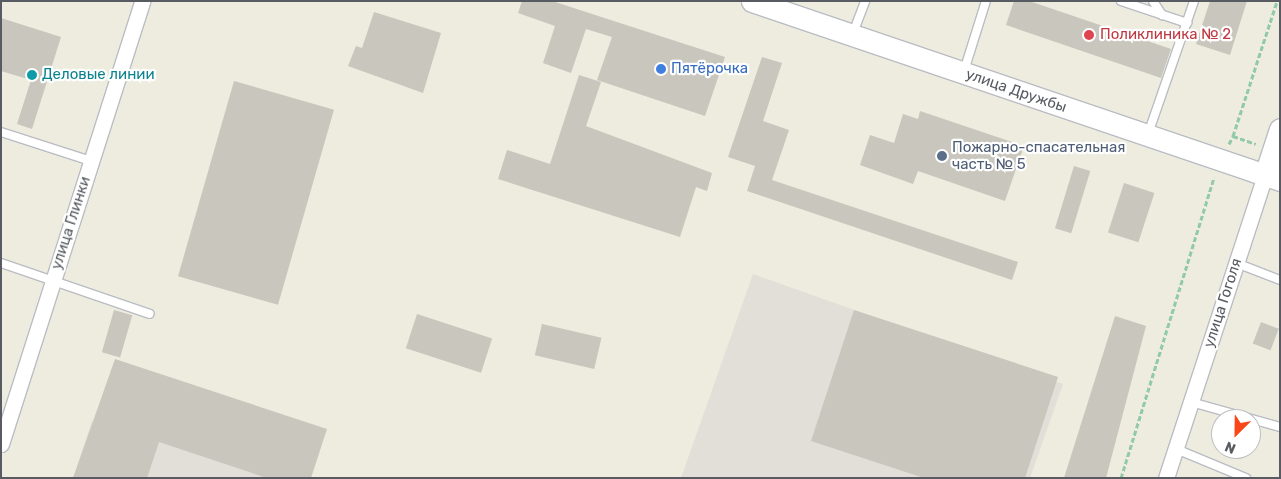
<!DOCTYPE html>
<meta charset="utf-8">
<style>
body{margin:0}
#map{position:relative;width:1281px;height:479px;overflow:hidden;background:#edecdf;font-family:Rubik,sans-serif}
div>[style]{position:absolute}
[style*='--x']{left:calc(var(--x)*1px);top:calc(var(--y)*1px);width:calc(var(--w)*1px);rotate:calc(var(--a)*1deg)}
.industrial>*{inset:0;background:#e1dfd7}
.building>*{inset:0;background:#c8c6bd;transform-origin:0 0}
.path>*{height:3px;margin-top:-1.5px;transform-origin:0;background:repeating-linear-gradient(90deg,#92c9a9 0 5px,transparent 0 7.5px)}
.roads{filter:drop-shadow(1px 0 #babdc3) drop-shadow(-1px 0 #babdc3) drop-shadow(0 1px #babdc3) drop-shadow(0 -1px #babdc3)}
.lane>*{height:8px;margin:-4px;padding:0 4px;transform-origin:4px;border-radius:4px;background:#fff}
.street>*{height:15px;margin:-7.5px;padding:0 7.5px;transform-origin:7.5px;border-radius:7.5px;background:#fff}
.secondary>*{height:21px;margin:-10.5px;padding:0 10.5px;transform-origin:10.5px;border-radius:10.5px;background:#fff}
.dots>*{width:14px;height:14px;translate:-50% -50%;box-sizing:border-box;border:2px solid #fff;border-radius:50%}
span{translate:-50% -50%;white-space:nowrap;text-align:center;line-height:1.15;-webkit-text-stroke:4.5px #fff;paint-order:stroke}
.health-label{font-size:15px;color:#be3a42}
.left{translate:0 -50%;text-align:left}
.shop-label{font-size:15px;color:#366cbe}
.culture-label{font-size:15px;color:#0d838f}
.street-label{font-size:15px;color:#585c62}
.service-label{font-size:15px;color:#4e5e75}
.frame{position:absolute;inset:0;border:2px solid #585c62;pointer-events:none}
.north{position:absolute;left:1211px;top:409px;width:50px;height:50px;box-sizing:border-box;background:#fff;border:1px solid #bcbec0;border-radius:50%;rotate:203deg;font-size:14px;font-weight:700;line-height:20px;text-align:center;color:#585c62}
.north::after{content:'';display:block;margin:auto;width:18px;height:22px;background:#fa4719;clip-path:polygon(50% 0,100% 100%,50% 72%,0 100%)}
</style>
<div id="map">
<div class="industrial">
<div style="clip-path:polygon(753px 274px,1063px 384px,1030px 478px,681px 478px)"></div>
<div style="clip-path:polygon(92px 421px,275px 478px,73px 478px)"></div>
</div>
<div class="building">
<div style="clip-path:polygon(522px 1px,552px 1px,725px 57px,705px 116px,597px 80px,612px 37px,586px 29px,571px 73px,543px 63px,555px 26px,518px 13px)"></div>
<div style="clip-path:polygon(1014px 1px,1029px 1px,1171px 49px,1161px 78px,1006px 25px)"></div>
<div style="clip-path:polygon(1210px 1px,1247px 1px,1230px 55px,1196px 44px)"></div>
<div style="clip-path:polygon(374px 12px,441px 33px,423px 93px,348px 66px,356px 46px,362px 48px)"></div>
<div style="clip-path:polygon(1px 18px,61px 37px,32px 129px,17px 124px,31px 80px,1px 71px)"></div>
<div style="clip-path:polygon(762px 57px,782px 63px,763px 121px,789px 130px,772px 180px,1018px 262px,1012px 280px,747px 191px,755px 166px,728px 157px)"></div>
<div style="clip-path:polygon(579px 75px,601px 82px,586px 126px,712px 173px,707px 191px,696px 187px,680px 237px,498px 179px,507px 150px,550px 164px)"></div>
<div style="left:234px;top:81px;width:104px;height:203px;rotate:16deg"></div>
<div style="clip-path:polygon(920px 111px,1024px 146px,1005px 201px,918px 171px,913px 184px,860px 165px,870px 135px,894px 143px,903px 114px,918px 119px)"></div>
<div style="left:1074px;top:166px;width:17px;height:65px;rotate:17deg"></div>
<div style="left:1124px;top:183px;width:32px;height:52px;rotate:18deg"></div>
<div style="left:114px;top:310px;width:19px;height:44px;rotate:16deg"></div>
<div style="clip-path:polygon(854px 310px,1058px 377px,1025px 478px,924px 478px,811px 441px)"></div>
<div style="left:417px;top:314px;width:79px;height:36px;rotate:18deg"></div>
<div style="clip-path:polygon(1115px 316px,1146px 326px,1106px 478px,1064px 478px)"></div>
<div style="left:1261px;top:322px;width:19px;height:23px;rotate:21deg"></div>
<div style="left:542px;top:324px;width:61px;height:32px;rotate:13deg"></div>
<div style="clip-path:polygon(115px 359px,327px 429px,311px 478px,267px 478px,159px 442px,147px 478px,73px 478px)"></div>
</div>
<div class="path">
<div style="--x:1233;--y:136;--w:142;--a:-71.9"></div>
<div style="--x:1229;--y:144;--w:9;--a:-63"></div>
<div style="--x:1233;--y:136;--w:24;--a:19"></div>
<div style="--x:1121;--y:478;--w:315;--a:-72.8"></div>
</div>
<div class="roads">
<div class="lane">
<div style="--x:1121;--y:1;--w:70;--a:18.4"></div>
<div style="--x:1153;--y:1;--w:17;--a:57"></div>
<div style="--x:853;--y:33;--w:34;--a:-69"></div>
<div style="--x:964;--y:71;--w:73;--a:-72.6"></div>
<div style="--x:1;--y:132;--w:95;--a:17.9"></div>
<div style="--x:1148;--y:134;--w:141;--a:-70.9"></div>
<div style="--x:1;--y:263;--w:157;--a:18.9"></div>
<div style="--x:1236;--y:263;--w:47;--a:21.1"></div>
<div style="--x:1191;--y:402;--w:92;--a:15.7"></div>
<div style="--x:1176;--y:449;--w:76;--a:22.5"></div>
</div>
<div class="street">
<div style="--x:1;--y:444;--w:465;--a:-72.3"></div>
<div style="--x:1166;--y:478;--w:319;--a:-71.9"></div>
</div>
<div class="secondary">
<div style="--x:752;--y:1;--w:558;--a:18.73"></div>
<div style="--x:1265;--y:175;--w:48;--a:-71.9"></div>
</div>
</div>
<div class="dots">
<div style="left:1089px;top:35px;background:#e0444e"></div>
<div style="left:661px;top:69px;background:#3f7fe0"></div>
<div style="left:32px;top:75px;background:#0f9aa8"></div>
<div style="left:942px;top:156px;background:#5c6f8a"></div>
</div>
<div class="health-label">
<span class="left" style="left:1100px;top:35px">Поликлиника № 2</span>
</div>
<div class="shop-label">
<span class="left" style="left:671px;top:69px">Пятёрочка</span>
</div>
<div class="culture-label">
<span class="left" style="left:42px;top:75px">Деловые линии</span>
</div>
<div class="street-label">
<span style="left:1016px;top:91px;rotate:19deg">улица Дружбы</span>
<span style="left:71px;top:223px;rotate:-72deg">улица Глинки</span>
<span style="left:1223px;top:303px;rotate:-72deg">улица Гоголя</span>
</div>
<div class="service-label">
<span class="left" style="left:952px;top:156px">Пожарно-спасательная<br>часть № 5</span>
</div>
<div class="frame"></div>
<div class="north">N</div>
</div>
